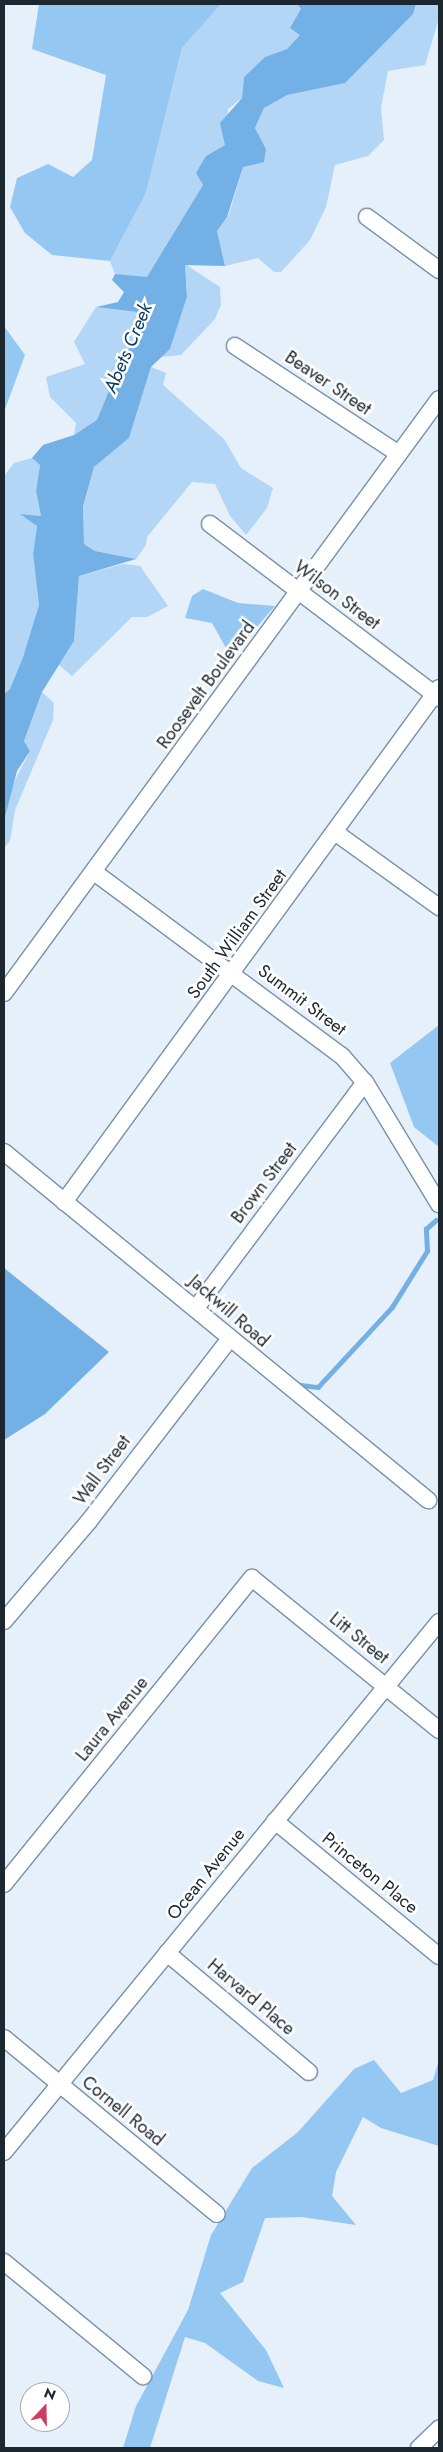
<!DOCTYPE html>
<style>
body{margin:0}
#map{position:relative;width:443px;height:2452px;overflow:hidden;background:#e6f0fa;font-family:Jost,sans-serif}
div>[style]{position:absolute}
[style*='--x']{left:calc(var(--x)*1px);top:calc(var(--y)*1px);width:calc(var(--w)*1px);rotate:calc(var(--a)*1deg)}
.green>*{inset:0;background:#b3d6f7}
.forest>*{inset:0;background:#95c7f3}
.water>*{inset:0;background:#72b0e6}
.stream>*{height:4.5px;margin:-2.25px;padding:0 2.25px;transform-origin:2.25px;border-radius:2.25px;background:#72b0e6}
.roads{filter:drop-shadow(1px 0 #7991a7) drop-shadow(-1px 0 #7991a7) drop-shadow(0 1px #7991a7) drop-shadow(0 -1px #7991a7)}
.minor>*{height:16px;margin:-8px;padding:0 8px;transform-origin:8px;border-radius:8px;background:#fff}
span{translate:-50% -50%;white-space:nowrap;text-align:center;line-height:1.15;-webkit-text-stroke:5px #fff;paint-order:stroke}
.street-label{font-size:18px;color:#1d272f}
.water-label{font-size:19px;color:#0b3b5e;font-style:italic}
.frame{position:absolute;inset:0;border:5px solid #1d272f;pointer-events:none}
.north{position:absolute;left:20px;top:2382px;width:50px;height:50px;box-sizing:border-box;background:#fff;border:1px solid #a5a9ac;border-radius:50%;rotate:21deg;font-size:14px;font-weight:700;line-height:20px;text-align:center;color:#1d272f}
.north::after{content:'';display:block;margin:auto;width:18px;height:22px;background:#cc3d64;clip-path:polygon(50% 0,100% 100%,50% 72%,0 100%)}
</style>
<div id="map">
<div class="green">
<div style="clip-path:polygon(221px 4px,297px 4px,301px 9px,300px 35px,287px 49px,265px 57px,244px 77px,242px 98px,228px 109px,225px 145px,206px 156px,203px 185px,147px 278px,115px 274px,110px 261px,146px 193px,182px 48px)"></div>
<div style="clip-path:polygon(301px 4px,439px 4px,439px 18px,425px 65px,388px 71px,381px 108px,384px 140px,368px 156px,335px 165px,326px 207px,310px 240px,281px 272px,274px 272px,258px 258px,225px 266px,217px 231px,229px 214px,243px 167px,266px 149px,255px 128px,264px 108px,315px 49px)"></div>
<div style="clip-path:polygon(185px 264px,220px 287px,221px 305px,215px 319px,181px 355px,161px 357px,170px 349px,187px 297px)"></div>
<div style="clip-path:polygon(96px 307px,137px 312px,147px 322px,122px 359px,97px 421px,74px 435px,76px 423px,50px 397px,46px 377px,85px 364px,74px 342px)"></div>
<div style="clip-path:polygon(151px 367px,166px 373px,163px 385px,224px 439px,241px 468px,273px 488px,267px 508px,246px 535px,230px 516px,215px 484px,192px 482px,147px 537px,146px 545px,136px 559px,95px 551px,84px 544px,83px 508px,94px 467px,129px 438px)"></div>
<div style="clip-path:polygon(32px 458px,40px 465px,36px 491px,41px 516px,22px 514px,37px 526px,33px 554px,39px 605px,23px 657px,10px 689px,4px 694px,4px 476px,14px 463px)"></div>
<div style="clip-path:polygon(123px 564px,140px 566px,168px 606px,147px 617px,132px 617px,72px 676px,59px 665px,74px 641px,79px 576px)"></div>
<div style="clip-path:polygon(42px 692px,54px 703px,53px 720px,15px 810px,10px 841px,4px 848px,4px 821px,12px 786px,30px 751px,24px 741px)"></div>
</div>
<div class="forest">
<div style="clip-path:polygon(39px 4px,221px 4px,182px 48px,146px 193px,110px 261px,52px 255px,25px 233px,10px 207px,17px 178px,48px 164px,73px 177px,92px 160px,106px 75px,32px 49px)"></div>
<div style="clip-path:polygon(4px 326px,25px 355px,4px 412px)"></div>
<div style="clip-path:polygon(203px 589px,238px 603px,275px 606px,231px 657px,212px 623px,185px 618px,192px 596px)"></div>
<div style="clip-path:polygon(439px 1025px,439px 1147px,414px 1127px,390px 1063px)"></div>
<div style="clip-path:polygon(374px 2060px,401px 2093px,433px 2080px,439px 2060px,439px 2146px,381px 2128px,363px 2117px,336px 2172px,332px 2196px,356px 2225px,302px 2217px,265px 2218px,243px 2282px,220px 2293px,266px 2350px,284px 2388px,258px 2381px,205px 2343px,185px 2337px,150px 2448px,123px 2448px,136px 2406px,188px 2310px,211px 2235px,252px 2168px,298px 2132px,354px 2069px)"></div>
</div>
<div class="water">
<div style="clip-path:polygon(297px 4px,416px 4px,413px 14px,345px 83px,287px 95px,264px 108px,255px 128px,266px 149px,264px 162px,243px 167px,227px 217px,217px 231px,225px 266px,185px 265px,187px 297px,170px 349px,151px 367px,129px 438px,94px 467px,83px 507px,84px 544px,95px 551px,136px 559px,79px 576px,74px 641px,42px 692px,24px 741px,30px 751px,17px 771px,4px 821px,4px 694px,10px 689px,23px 657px,39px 605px,33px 554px,37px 526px,20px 514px,41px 516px,36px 491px,40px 465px,32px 458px,43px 445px,74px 435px,97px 420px,122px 359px,147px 322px,137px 312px,96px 307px,118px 302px,124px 292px,112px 280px,115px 274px,147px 277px,203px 185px,196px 173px,206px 156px,225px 145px,220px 123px,242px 98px,244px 77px,265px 57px,287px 49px,300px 35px,290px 28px,301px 9px)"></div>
<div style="clip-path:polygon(4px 1268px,109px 1352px,45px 1414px,4px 1440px)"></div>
</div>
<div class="stream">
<div style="--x:301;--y:1385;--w:17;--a:7"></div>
<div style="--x:318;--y:1387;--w:109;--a:-47.2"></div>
<div style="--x:392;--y:1307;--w:66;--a:-58"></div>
<div style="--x:427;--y:1251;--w:22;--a:-93"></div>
<div style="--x:426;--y:1229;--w:13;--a:-42"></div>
</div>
<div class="roads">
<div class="minor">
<div style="--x:367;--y:217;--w:89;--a:36.4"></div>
<div style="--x:235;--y:346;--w:196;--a:33.4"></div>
<div style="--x:210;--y:524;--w:288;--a:37.2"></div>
<div style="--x:336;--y:833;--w:127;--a:35.7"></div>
<div style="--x:94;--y:872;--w:309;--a:36.6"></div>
<div style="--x:342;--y:1056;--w:35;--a:49"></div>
<div style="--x:365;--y:1082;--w:143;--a:58.8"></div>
<div style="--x:4;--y:993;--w:736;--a:-53.78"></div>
<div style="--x:4;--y:1152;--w:549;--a:39.38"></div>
<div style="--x:64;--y:1202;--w:636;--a:-53.89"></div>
<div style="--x:196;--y:1308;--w:282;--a:-53.2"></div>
<div style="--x:4;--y:1621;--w:131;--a:-49.6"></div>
<div style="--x:89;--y:1521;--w:229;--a:-52.3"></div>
<div style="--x:275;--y:1821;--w:212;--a:39.5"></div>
<div style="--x:4;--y:1884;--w:394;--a:-51"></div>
<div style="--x:252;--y:1578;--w:241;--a:39.1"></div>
<div style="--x:167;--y:1953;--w:185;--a:40"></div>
<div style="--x:4;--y:2038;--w:276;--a:39.6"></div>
<div style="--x:4;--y:2152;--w:686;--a:-50.62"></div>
<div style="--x:4;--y:2262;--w:180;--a:39.4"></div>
<div style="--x:419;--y:2448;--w:28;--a:-44"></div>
</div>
</div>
<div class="street-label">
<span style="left:328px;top:383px;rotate:34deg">Beaver Street</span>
<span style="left:337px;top:595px;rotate:37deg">Wilson Street</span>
<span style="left:206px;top:685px;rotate:-54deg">Roosevelt Boulevard</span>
<span style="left:237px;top:934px;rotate:-54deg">South William Street</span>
<span style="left:302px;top:1000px;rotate:37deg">Summit Street</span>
<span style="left:264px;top:1183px;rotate:-53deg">Brown Street</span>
<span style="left:229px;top:1311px;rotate:41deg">Jackwill Road</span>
<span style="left:102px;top:1470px;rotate:-53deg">Wall Street</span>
<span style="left:359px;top:1638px;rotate:39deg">Litt Street</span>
<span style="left:112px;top:1719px;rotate:-51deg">Laura Avenue</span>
<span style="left:370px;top:1873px;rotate:39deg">Princeton Place</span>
<span style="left:206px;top:1874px;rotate:-51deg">Ocean Avenue</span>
<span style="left:251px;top:1997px;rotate:40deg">Harvard Place</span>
<span style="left:123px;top:2111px;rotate:39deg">Cornell Road</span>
</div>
<div class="water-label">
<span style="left:128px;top:348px;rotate:-67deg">Abets Creek</span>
</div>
<div class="frame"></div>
<div class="north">N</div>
</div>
